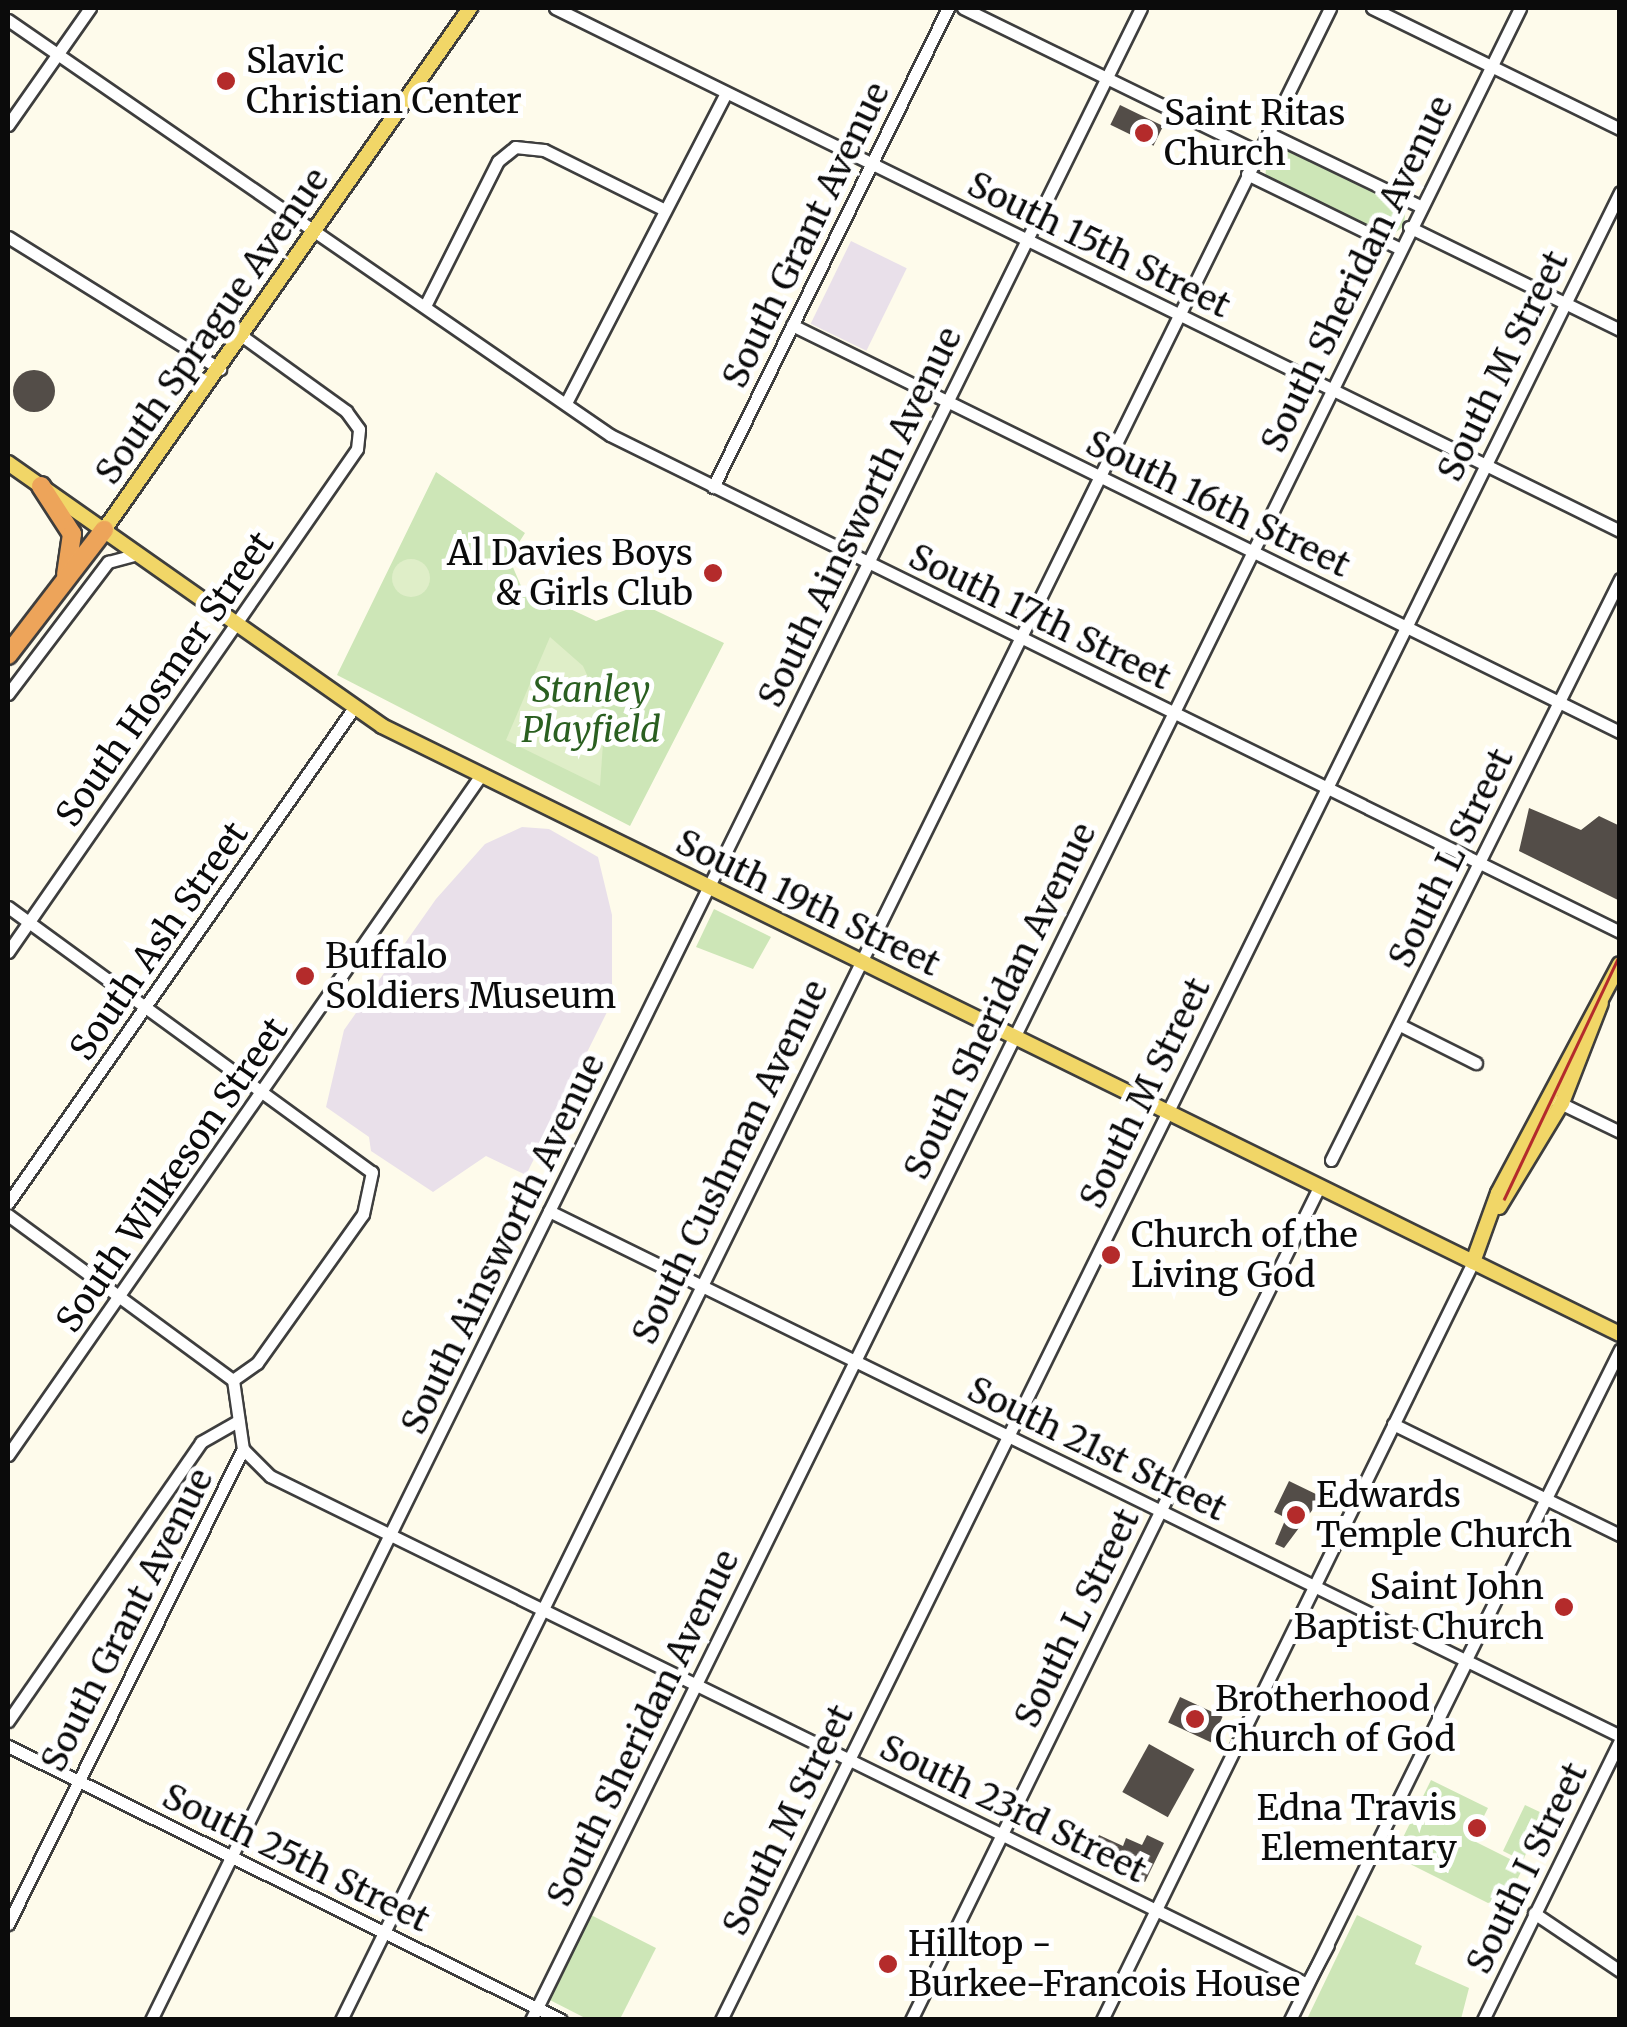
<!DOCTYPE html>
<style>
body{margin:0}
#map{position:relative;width:1627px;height:2027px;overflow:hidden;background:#fefbeb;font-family:Merriweather,serif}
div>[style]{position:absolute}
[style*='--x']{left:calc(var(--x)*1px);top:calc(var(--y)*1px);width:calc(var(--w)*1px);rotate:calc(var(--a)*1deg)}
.industrial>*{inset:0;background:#e9e0ea;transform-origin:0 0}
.green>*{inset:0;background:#cde6b7}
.pitch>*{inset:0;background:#dfeec8}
.round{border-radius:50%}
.building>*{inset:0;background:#534d48;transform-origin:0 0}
.roads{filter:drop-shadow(2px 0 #3e3e3e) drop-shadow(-2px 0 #3e3e3e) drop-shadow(0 2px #3e3e3e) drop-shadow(0 -2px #3e3e3e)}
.minor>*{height:11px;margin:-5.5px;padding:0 5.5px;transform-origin:5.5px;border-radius:5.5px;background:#fff}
.major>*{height:14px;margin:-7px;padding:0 7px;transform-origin:7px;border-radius:7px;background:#f1d667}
.highway>*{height:18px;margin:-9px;padding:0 9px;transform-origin:9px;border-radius:9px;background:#eda45a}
.tram>*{height:2.5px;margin:-1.25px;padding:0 1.25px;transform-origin:1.25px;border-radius:1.25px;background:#b42b2b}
.dots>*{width:28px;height:28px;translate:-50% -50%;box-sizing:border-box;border:5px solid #fff;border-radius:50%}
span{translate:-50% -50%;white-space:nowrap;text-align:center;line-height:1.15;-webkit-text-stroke:10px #fff;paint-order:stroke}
.poi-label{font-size:35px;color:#0b0b0b}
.left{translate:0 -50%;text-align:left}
.right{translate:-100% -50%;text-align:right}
.street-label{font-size:35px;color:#0b0b0b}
.park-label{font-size:35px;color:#2a5f20;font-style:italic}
.frame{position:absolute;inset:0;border:10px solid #0b0b0b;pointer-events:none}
</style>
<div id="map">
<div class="industrial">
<div style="left:851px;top:241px;width:62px;height:92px;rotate:26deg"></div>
<div style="clip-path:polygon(522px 827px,549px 829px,598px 857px,612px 915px,612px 1002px,526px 1175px,486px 1156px,433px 1192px,371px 1151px,369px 1137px,326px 1107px,344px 1030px,436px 899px,485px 844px)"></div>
</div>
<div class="green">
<div style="clip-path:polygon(1283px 144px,1406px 203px,1404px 226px,1386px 240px,1265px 177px,1268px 155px)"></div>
<div style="clip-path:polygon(436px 472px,525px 533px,509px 558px,521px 586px,596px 621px,642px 604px,724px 643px,630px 826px,337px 675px)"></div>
<div style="clip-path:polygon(714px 909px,771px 937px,753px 969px,696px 947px)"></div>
<div style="clip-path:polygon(1431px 1780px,1488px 1808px,1472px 1840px,1524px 1866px,1509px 1896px,1488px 1903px,1394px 1856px)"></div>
<div style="clip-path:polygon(1525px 1805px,1542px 1813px,1523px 1861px,1503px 1851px)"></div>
<div style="clip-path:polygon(589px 1914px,656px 1948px,620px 2019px,587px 2019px,546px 1998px)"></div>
<div style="clip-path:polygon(1357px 1915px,1422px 1946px,1415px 1964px,1469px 1988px,1461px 2019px,1307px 2019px)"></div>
</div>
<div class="pitch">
<div class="round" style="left:392px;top:559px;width:38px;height:38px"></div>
<div style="clip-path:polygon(550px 637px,583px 666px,605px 715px,600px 786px,506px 740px)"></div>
</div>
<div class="building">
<div style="left:1120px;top:105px;width:48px;height:22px;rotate:26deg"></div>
<div class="round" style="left:13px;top:370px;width:42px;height:42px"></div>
<div style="clip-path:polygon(1529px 808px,1581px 830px,1599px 816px,1620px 826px,1620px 901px,1519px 851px)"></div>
<div style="clip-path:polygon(1289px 1481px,1322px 1497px,1284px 1548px,1275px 1544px,1286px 1518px,1274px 1512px)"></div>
<div style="left:1180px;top:1697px;width:47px;height:28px;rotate:25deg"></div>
<div style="left:1149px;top:1744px;width:52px;height:55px;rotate:29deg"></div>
<div style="clip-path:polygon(1099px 1835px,1123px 1846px,1126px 1838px,1142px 1845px,1147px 1835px,1164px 1843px,1145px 1882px,1090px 1855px)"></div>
</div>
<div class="roads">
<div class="minor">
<div style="--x:555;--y:8;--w:1186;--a:26.15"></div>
<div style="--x:963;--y:8;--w:328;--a:26"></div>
<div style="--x:1372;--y:8;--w:276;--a:26"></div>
<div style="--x:8;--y:20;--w:731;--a:34.58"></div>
<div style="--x:610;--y:435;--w:1126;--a:26.2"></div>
<div style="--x:8;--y:125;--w:143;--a:-55"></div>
<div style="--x:1268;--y:133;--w:169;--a:25.7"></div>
<div style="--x:1247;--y:174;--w:169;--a:26"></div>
<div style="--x:1409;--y:227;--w:235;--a:26"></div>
<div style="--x:8;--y:237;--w:250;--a:31.9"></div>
<div style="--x:425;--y:306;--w:162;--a:-63.3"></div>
<div style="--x:498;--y:161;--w:22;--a:-39"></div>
<div style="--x:515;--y:147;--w:29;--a:6"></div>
<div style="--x:544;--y:150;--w:135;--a:26.4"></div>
<div style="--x:792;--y:325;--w:923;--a:26.18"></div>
<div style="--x:566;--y:403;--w:349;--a:-62.7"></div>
<div style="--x:713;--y:487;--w:534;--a:-63.87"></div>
<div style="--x:8;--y:694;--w:166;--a:-52.9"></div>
<div style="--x:108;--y:562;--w:30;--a:-15"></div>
<div style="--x:8;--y:907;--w:450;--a:36.1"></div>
<div style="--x:372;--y:1172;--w:43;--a:102.1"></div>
<div style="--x:363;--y:1214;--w:183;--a:125.4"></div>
<div style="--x:257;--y:1363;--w:29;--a:145"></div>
<div style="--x:8;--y:952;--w:612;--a:-55.25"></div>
<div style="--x:357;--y:449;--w:20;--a:-84"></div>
<div style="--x:359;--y:429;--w:22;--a:-126"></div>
<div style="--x:346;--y:411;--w:128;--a:-144.2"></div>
<div style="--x:1400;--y:1025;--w:85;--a:26.6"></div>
<div style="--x:1556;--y:1101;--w:71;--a:25.8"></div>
<div style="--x:1331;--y:1160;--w:649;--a:-63.55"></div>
<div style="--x:8;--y:1203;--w:603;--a:-55.07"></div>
<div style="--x:549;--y:1211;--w:1193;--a:26.11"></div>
<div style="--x:8;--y:1215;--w:279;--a:36.3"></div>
<div style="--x:233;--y:1380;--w:70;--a:81.8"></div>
<div style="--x:243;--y:1449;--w:38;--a:45"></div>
<div style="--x:270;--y:1476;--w:1155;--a:26.1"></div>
<div style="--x:1393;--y:1424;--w:253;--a:26.1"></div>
<div style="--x:8;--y:1455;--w:828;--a:-55.18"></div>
<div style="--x:1438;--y:1716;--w:409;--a:-63.6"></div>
<div style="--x:8;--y:1721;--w:339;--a:-55.3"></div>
<div style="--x:201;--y:1442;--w:43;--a:-29.6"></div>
<div style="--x:8;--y:1746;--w:617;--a:26.36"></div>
<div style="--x:1534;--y:1913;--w:104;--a:34"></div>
<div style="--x:8;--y:1924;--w:530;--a:-63.68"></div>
<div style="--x:1307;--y:1984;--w:44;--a:-61.7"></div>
<div style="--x:151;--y:2020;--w:2242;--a:-63.8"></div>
<div style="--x:341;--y:2020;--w:2242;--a:-63.82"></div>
<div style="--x:531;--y:2020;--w:2242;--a:-63.82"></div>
<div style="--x:721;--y:2020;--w:2037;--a:-63.81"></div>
<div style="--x:911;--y:2020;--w:928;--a:-63.9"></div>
<div style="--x:1102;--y:2020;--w:844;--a:-63.92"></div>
<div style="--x:1290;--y:2020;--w:400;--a:-63.8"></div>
<div style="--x:1483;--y:2020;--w:312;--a:-63.9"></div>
</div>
<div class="major">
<div style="--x:8;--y:463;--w:457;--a:35.1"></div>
<div style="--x:382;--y:726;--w:1379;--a:26.16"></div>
<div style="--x:104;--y:530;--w:638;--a:-54.96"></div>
<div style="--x:1499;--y:1207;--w:122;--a:-58.8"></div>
<div style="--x:1562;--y:1103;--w:107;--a:-68.7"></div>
<div style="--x:1473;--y:1262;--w:73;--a:-70.1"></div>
<div style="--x:1498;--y:1193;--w:259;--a:-62"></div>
</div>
<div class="highway">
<div style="--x:41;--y:486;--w:57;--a:57.1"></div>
<div style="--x:72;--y:534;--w:41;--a:98.3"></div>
<div style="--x:8;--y:655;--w:158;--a:-52.5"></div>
</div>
</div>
<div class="tram">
<div style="--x:1504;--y:1199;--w:271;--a:-64.7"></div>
</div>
<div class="dots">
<div style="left:226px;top:81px;background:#b42b2b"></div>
<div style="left:1144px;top:133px;background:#b42b2b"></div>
<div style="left:713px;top:573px;background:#b42b2b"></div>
<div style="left:305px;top:976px;background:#b42b2b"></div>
<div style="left:1111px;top:1255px;background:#b42b2b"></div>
<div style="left:1296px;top:1515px;background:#b42b2b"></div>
<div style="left:1564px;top:1607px;background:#b42b2b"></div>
<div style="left:1195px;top:1719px;background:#b42b2b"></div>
<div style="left:1477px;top:1828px;background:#b42b2b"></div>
<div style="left:888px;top:1964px;background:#b42b2b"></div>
</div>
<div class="poi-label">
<span class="left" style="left:246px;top:81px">Slavic<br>Christian Center</span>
<span class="left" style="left:1164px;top:133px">Saint Ritas<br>Church</span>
<span class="right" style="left:693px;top:573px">Al Davies Boys<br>&amp; Girls Club</span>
<span class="left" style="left:325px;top:976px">Buffalo<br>Soldiers Museum</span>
<span class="left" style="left:1131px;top:1255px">Church of the<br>Living God</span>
<span class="left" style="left:1316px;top:1515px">Edwards<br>Temple Church</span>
<span class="right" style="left:1544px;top:1607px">Saint John<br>Baptist Church</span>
<span class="left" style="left:1215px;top:1719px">Brotherhood<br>Church of God</span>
<span class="right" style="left:1457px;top:1828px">Edna Travis<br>Elementary</span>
<span class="left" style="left:908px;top:1964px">Hilltop -<br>Burkee-Francois House</span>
</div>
<div class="street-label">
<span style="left:806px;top:235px;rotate:-64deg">South Grant Avenue</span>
<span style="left:1099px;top:245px;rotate:26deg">South 15th Street</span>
<span style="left:1357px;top:274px;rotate:-64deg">South Sheridan Avenue</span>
<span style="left:212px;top:326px;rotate:-55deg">South Sprague Avenue</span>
<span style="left:1503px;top:366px;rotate:-64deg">South M Street</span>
<span style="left:1218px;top:504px;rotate:26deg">South 16th Street</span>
<span style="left:860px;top:517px;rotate:-64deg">South Ainsworth Avenue</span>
<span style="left:1040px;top:617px;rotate:26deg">South 17th Street</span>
<span style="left:165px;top:679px;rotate:-55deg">South Hosmer Street</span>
<span style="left:1451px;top:858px;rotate:-64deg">South L Street</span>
<span style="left:808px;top:903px;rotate:26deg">South 19th Street</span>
<span style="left:159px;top:941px;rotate:-55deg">South Ash Street</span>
<span style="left:1000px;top:1001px;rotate:-64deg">South Sheridan Avenue</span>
<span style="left:1145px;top:1093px;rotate:-64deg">South M Street</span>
<span style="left:730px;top:1162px;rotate:-64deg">South Cushman Avenue</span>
<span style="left:172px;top:1175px;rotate:-55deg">South Wilkeson Street</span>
<span style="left:503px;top:1244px;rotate:-64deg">South Ainsworth Avenue</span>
<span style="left:1097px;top:1449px;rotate:26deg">South 21st Street</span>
<span style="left:1077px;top:1618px;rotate:-64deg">South L Street</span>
<span style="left:127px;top:1620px;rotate:-63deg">South Grant Avenue</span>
<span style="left:643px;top:1728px;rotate:-64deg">South Sheridan Avenue</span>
<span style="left:1013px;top:1809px;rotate:26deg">South 23rd Street</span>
<span style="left:788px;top:1820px;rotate:-64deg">South M Street</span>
<span style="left:296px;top:1858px;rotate:26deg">South 25th Street</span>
<span style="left:1527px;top:1868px;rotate:-64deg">South I Street</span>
</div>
<div class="park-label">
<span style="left:591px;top:710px">Stanley<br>Playfield</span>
</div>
<div class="frame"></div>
</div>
